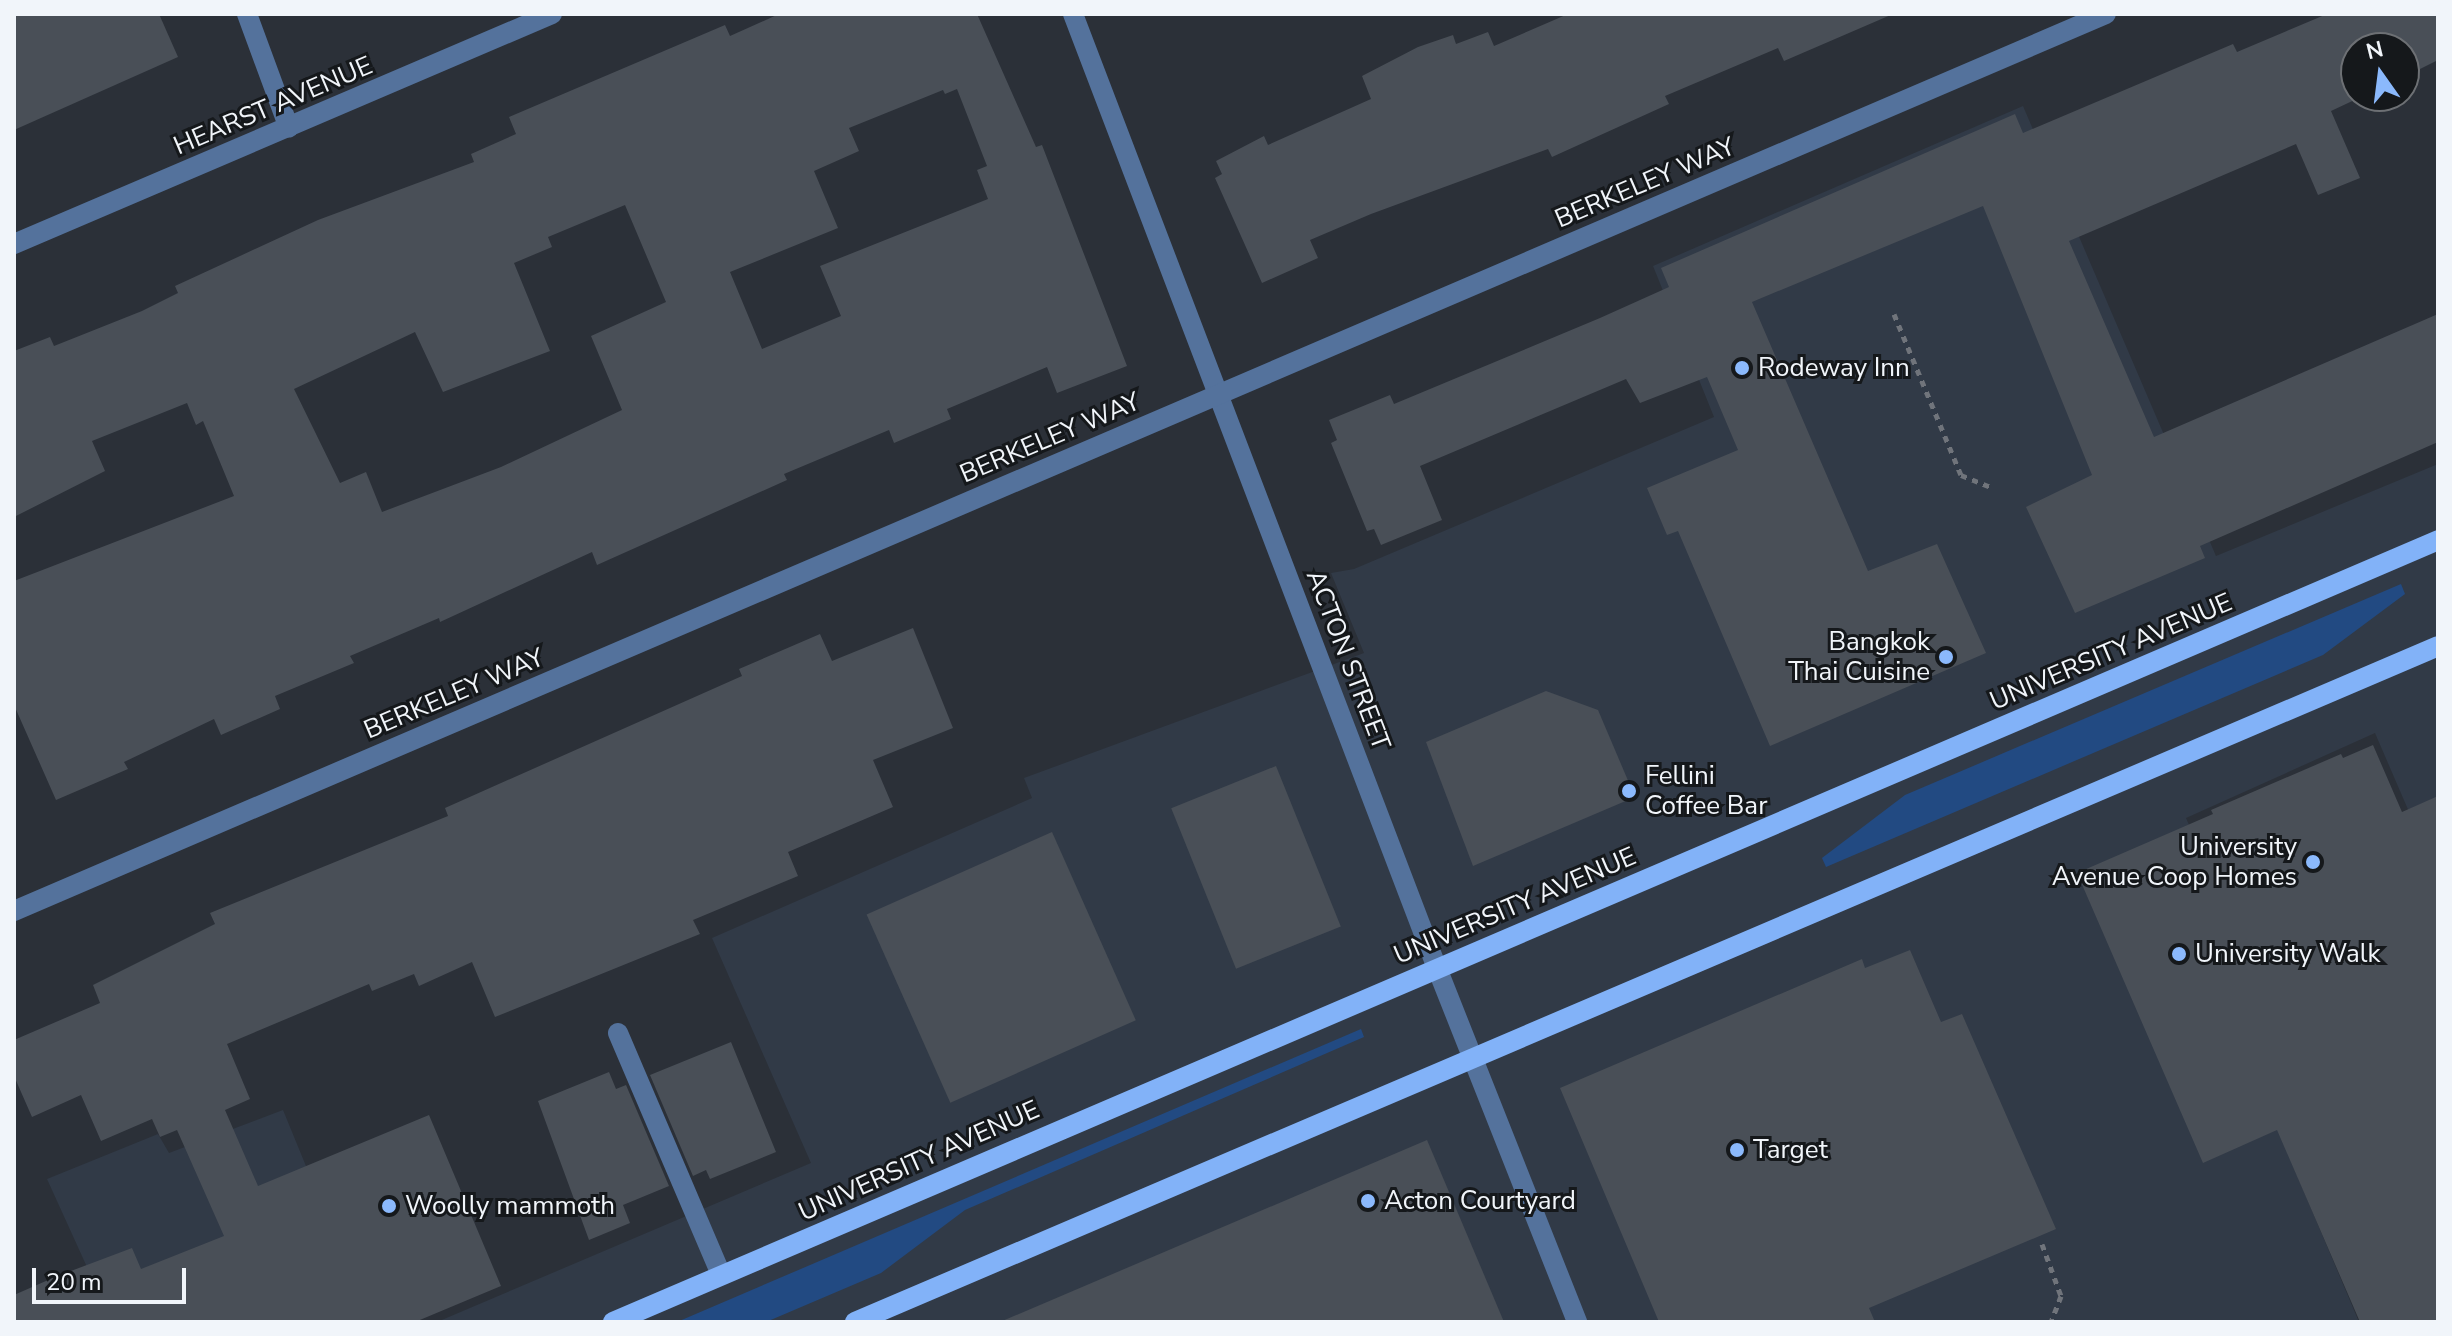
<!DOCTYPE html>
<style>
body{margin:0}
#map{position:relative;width:2452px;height:1336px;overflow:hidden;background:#2b3038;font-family:"Nunito Sans",sans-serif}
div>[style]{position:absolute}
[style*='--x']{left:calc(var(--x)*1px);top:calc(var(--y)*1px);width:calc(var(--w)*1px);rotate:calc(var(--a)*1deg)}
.built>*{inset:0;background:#313a47}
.green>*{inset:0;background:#224a82}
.building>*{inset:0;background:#494f57;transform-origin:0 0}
.path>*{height:5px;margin-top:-2.5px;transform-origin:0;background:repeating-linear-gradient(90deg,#70747b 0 6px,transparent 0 12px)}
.minor>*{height:20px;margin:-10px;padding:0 10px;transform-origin:10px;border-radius:10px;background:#54729c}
.major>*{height:20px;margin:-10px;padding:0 10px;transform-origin:10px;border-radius:10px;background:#82b2f8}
.dots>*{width:22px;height:22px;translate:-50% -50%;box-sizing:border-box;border:4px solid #15181b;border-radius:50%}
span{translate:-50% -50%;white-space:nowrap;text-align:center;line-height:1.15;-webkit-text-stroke:6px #15181b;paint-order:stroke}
.street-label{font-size:26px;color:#f1f5fa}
.poi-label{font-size:26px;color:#f1f5fa}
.left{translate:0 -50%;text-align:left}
.right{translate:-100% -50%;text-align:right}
.frame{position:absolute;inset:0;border:16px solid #f1f5fa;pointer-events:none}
.north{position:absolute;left:2340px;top:32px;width:80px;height:80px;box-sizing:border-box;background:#15181b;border:2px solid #6d7074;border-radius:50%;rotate:346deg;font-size:22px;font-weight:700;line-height:32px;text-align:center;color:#f1f5fa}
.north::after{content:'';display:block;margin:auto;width:28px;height:36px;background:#8bb9fc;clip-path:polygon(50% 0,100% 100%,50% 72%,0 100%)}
.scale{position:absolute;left:32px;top:1268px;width:154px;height:36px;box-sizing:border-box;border:4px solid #f1f5fa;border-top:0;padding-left:10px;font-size:24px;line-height:28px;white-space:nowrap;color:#f1f5fa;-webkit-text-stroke:6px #15181b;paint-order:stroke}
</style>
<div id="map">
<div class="built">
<div style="clip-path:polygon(2023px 106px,2216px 556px,2438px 464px,2438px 879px,2375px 733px,2186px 818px,2314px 1115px,2278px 1130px,2359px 1322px,437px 1322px,811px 1163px,712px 938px,1032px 798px,1024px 778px,1364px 653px,1331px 573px,1354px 569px,1714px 417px,1653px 266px)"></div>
<div style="clip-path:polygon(283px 1110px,370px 1322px,112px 1322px,47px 1179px,158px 1134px,169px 1153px)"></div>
</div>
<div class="green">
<div style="clip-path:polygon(2401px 584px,2405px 594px,2323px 655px,1826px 867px,1822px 858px,1905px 795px)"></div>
<div style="clip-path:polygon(1361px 1029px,1364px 1037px,965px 1210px,881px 1273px,766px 1322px,677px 1322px)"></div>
</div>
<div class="building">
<div style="clip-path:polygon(14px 14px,159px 14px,178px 57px,14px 130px)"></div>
<div style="clip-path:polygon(evenodd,779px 14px,977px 14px,1036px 147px,1042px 145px,1127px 366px,1057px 393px,1047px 367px,947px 409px,951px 419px,894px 443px,889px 430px,784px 474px,787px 480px,597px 565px,592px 552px,440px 622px,439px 618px,350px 656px,354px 663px,275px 696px,280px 709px,221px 735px,214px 719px,124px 762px,128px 769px,56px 800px,14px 705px,14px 581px,234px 496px,203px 421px,196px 425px,187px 403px,92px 441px,105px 471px,14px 517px,14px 351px,50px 337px,54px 346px,142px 311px,178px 293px,175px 286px,318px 220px,474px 162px,471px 154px,516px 134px,509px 117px,725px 25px,730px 36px,779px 14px,957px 89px,987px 166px,977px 170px,988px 199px,820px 266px,841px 316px,762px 349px,730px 272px,838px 228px,814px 171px,859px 151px,849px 128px,943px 90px,945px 94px,957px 89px,779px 14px,625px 205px,666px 302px,591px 336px,622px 410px,501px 467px,382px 512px,366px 472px,340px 483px,294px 389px,415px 332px,443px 392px,550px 351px,514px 263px,552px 247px,548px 237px,625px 205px)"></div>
<div style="clip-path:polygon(1568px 14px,1893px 14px,1784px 61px,1778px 48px,1665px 96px,1669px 104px,1552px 157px,1548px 149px,1371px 214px,1310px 240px,1318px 258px,1262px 283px,1215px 178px,1222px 174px,1216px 161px,1264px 136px,1268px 145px,1371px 99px,1362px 76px,1418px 47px,1453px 35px,1456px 44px,1488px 32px,1494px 46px)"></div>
<div style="clip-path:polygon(2327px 14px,2438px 14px,2438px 60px,2404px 77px,2404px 48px,2356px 48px,2356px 96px,2363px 96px,2331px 111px,2360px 178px,2318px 195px,2296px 144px,2069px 241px,2154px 437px,2438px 314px,2438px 442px,2200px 546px,2205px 558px,2075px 613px,2026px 507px,2092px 475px,1983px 206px,1752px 302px,1868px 571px,1937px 544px,1986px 653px,1770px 746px,1678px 531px,1667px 535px,1647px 488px,1738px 450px,1707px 377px,1640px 403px,1626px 379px,1420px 466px,1442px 520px,1381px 545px,1374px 529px,1367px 531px,1331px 443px,1337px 440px,1329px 420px,1390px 395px,1394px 404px,1600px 318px,1669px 287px,1661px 268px,2015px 114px,2023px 133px,2233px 44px,2237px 52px)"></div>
<div style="clip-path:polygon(913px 628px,953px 728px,873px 760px,893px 807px,788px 852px,798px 876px,693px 920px,700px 934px,495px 1017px,472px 962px,419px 986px,414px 974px,372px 991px,369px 984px,227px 1044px,250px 1099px,225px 1110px,258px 1186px,429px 1115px,501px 1286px,415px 1322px,14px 1322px,14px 1295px,55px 1277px,132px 1248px,141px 1269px,224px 1236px,177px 1130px,160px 1137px,152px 1119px,101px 1141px,81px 1095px,32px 1117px,14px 1076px,14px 1040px,100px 1003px,93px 985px,215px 924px,210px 913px,448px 816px,445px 808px,742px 676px,739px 669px,820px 634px,832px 661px)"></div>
<div style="clip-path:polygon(1546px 691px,1598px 710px,1635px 797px,1473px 866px,1426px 742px)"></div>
<div style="clip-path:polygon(2373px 745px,2402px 812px,2438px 796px,2438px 1322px,2360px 1322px,2277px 1130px,2203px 1163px,2077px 873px,2213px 814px,2211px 810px,2341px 754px,2343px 758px)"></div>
<div style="left:1276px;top:766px;width:173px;height:113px;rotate:68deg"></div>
<div style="left:1052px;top:832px;width:206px;height:203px;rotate:66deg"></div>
<div style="clip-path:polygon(1910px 950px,1941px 1022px,1962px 1014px,2056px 1229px,1869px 1308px,1875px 1322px,1659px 1322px,1560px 1088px,1862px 959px,1865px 968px)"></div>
<div style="clip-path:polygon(731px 1042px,776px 1152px,710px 1179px,706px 1170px,693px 1176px,650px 1075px)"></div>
<div style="clip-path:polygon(609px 1072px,616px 1089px,626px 1085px,669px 1186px,623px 1205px,630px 1223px,589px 1240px,538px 1101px)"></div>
<div style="clip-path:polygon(1427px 1140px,1504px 1322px,1000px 1322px)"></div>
</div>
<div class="path">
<div style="--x:1894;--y:314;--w:174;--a:67.4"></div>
<div style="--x:1961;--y:475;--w:32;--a:22"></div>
<div style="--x:2042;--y:1244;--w:55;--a:69.9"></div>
<div style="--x:2061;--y:1296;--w:28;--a:111"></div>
</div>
<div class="minor">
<div style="--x:247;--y:14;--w:121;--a:69.8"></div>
<div style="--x:1073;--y:14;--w:1021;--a:69.12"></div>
<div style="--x:1437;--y:968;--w:381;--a:68.4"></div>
<div style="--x:14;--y:244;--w:585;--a:-23.15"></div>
<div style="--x:14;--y:911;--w:2276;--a:-23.21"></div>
<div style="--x:618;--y:1033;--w:263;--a:66.9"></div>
</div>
<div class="major">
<div style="--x:613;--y:1322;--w:1985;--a:-23.19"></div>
<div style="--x:855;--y:1322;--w:1721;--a:-23.12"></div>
</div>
<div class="dots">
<div style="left:1742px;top:368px;background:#8bb9fc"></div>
<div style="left:1946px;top:657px;background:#8bb9fc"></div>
<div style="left:1629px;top:791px;background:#8bb9fc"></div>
<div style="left:2313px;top:862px;background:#8bb9fc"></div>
<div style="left:2179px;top:954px;background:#8bb9fc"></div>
<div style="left:1737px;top:1150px;background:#8bb9fc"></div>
<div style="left:1368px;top:1201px;background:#8bb9fc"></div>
<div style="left:389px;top:1206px;background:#8bb9fc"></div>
</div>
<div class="street-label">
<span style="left:273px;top:106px;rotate:-23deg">HEARST AVENUE</span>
<span style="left:1645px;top:183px;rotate:-23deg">BERKELEY WAY</span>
<span style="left:1050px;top:438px;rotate:-23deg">BERKELEY WAY</span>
<span style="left:2111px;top:652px;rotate:-23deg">UNIVERSITY AVENUE</span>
<span style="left:1348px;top:660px;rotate:69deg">ACTON STREET</span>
<span style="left:454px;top:694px;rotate:-23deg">BERKELEY WAY</span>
<span style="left:1515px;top:906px;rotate:-23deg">UNIVERSITY AVENUE</span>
<span style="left:919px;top:1161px;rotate:-24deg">UNIVERSITY AVENUE</span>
</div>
<div class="poi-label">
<span class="left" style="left:1758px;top:368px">Rodeway Inn</span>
<span class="right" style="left:1930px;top:657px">Bangkok<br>Thai Cuisine</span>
<span class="left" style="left:1645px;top:791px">Fellini<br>Coffee Bar</span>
<span class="right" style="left:2297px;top:862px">University<br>Avenue Coop Homes</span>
<span class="left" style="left:2195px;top:954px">University Walk</span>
<span class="left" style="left:1753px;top:1150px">Target</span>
<span class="left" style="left:1384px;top:1201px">Acton Courtyard</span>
<span class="left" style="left:405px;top:1206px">Woolly mammoth</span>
</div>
<div class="frame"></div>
<div class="north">N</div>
<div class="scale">20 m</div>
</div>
